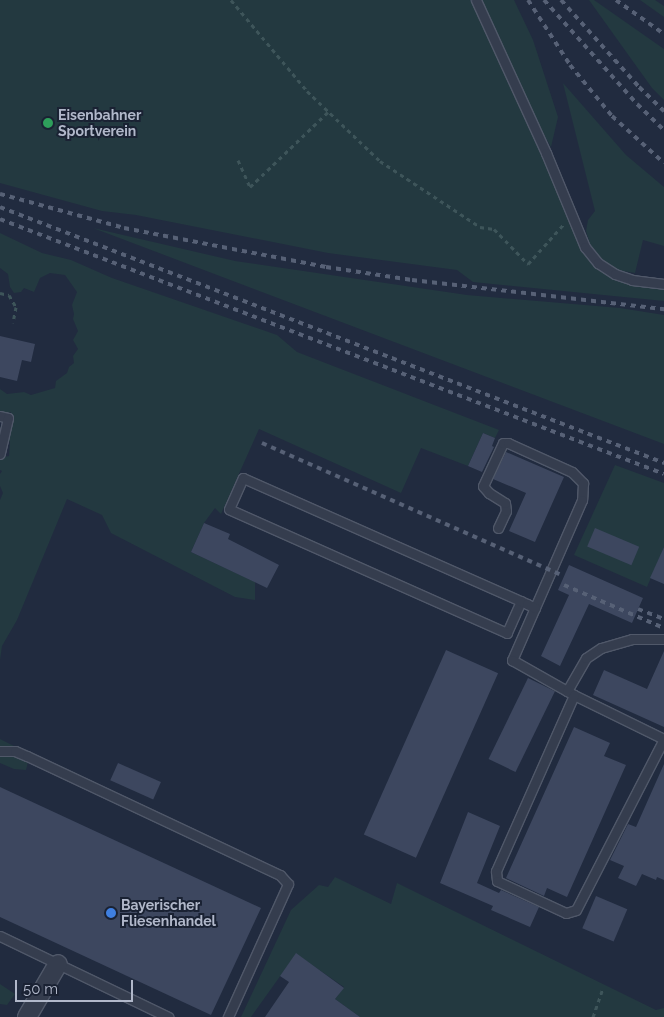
<!DOCTYPE html>
<style>
body{margin:0}
#map{position:relative;width:664px;height:1017px;overflow:hidden;background:#212b3f;font-family:Raleway,sans-serif}
div>[style]{position:absolute}
[style*='--x']{left:calc(var(--x)*1px);top:calc(var(--y)*1px);width:calc(var(--w)*1px);rotate:calc(var(--a)*1deg)}
.green>*{inset:0;background:#233940}
.building>*{inset:0;background:#3d475f;transform-origin:0 0}
.path>*{height:3px;margin-top:-1.5px;transform-origin:0;background:repeating-linear-gradient(90deg,#3e555a 0 4px,transparent 0 8px)}
.roads{filter:drop-shadow(1px 0 #505869) drop-shadow(-1px 0 #505869) drop-shadow(0 1px #505869) drop-shadow(0 -1px #505869)}
.service>*{height:9px;margin:-4.5px;padding:0 4.5px;transform-origin:4.5px;border-radius:4.5px;background:#353d4e}
.minor>*{height:18px;margin:-9px;padding:0 9px;transform-origin:9px;border-radius:9px;background:#353d4e}
.rail>*{height:4px;margin-top:-2px;transform-origin:0;background:repeating-linear-gradient(90deg,#576176 0 5px,transparent 0 10px)}
.dots>*{width:14px;height:14px;translate:-50% -50%;box-sizing:border-box;border:2px solid #1a2233;border-radius:50%}
span{translate:-50% -50%;white-space:nowrap;text-align:center;line-height:1.15;-webkit-text-stroke:4px #1a2233;paint-order:stroke}
.poi-label{font-size:14px;color:#b1b8ca;font-weight:700}
.left{translate:0 -50%;text-align:left}
.scale{position:absolute;left:15px;top:980px;width:118px;height:22px;box-sizing:border-box;border:2px solid #b1b8ca;border-top:0;padding-left:6px;font-size:15px;line-height:18px;white-space:nowrap;color:#b1b8ca;-webkit-text-stroke:4px #1a2233;paint-order:stroke}
</style>
<div id="map">
<div class="green">
<div style="clip-path:polygon(0 0,473px 0,537px 144px,581px 250px,597px 266px,664px 288px,664px 301px,473px 282px,457px 270px,328px 253px,136px 215px,102px 211px,0 183px)"></div>
<div style="clip-path:polygon(481px 0,514px 0,533px 40px,558px 117px,551px 147px,536px 121px)"></div>
<div style="clip-path:polygon(589px 0,594px 0,664px 49px,664px 100px,652px 88px)"></div>
<div style="clip-path:polygon(640px 0,655px 0,664px 6px,664px 17px)"></div>
<div style="clip-path:polygon(563px 83px,626px 155px,664px 187px,664px 246px,643px 240px,635px 273px,617px 270px,593px 253px,586px 231px,588px 220px,595px 211px)"></div>
<div style="clip-path:polygon(93px 228px,235px 261px,467px 295px,620px 308px,664px 315px,664px 444px)"></div>
<div style="clip-path:polygon(0 233px,42px 253px,71px 260px,112px 278px,277px 335px,297px 352px,499px 430px,495px 438px,483px 433px,468px 466px,421px 448px,401px 493px,259px 429px,221px 514px,215px 508px,204px 523px,191px 552px,255px 582px,255px 600px,235px 597px,111px 533px,102px 515px,67px 499px,17px 620px,2px 646px,0 660px,0 500px,3px 493px,0 486px,0 474px,2px 471px,0 470px,0 458px,9px 456px,10px 442px,6px 440px,11px 412px,5px 414px,0 413px,0 389px,7px 394px,24px 392px,31px 395px,55px 388px,56px 381px,67px 373px,69px 367px,74px 363px,73px 356px,78px 349px,73px 340px,78px 331px,73px 319px,74px 314px,72px 305px,77px 292px,65px 275px,50px 273px,40px 278px,34px 292px,24px 288px,21px 292px,14px 293px,10px 287px,8px 274px,0 268px)"></div>
<div style="clip-path:polygon(615px 465px,664px 483px,664px 547px,647px 587px,574px 555px)"></div>
<div style="clip-path:polygon(0 739px,30px 754px,26px 770px,14px 769px,0 763px)"></div>
<div style="clip-path:polygon(335px 877px,391px 904px,397px 883px,656px 1010px,664px 1008px,664px 1017px,360px 1017px,335px 999px,344px 987px,296px 954px,251px 1017px,241px 1017px,291px 910px,319px 885px,328px 887px)"></div>
<div style="clip-path:polygon(0 984px,15px 994px,7px 1005px,0 1004px)"></div>
</div>
<div class="building">
<div style="clip-path:polygon(0 336px,35px 344px,31px 362px,22px 360px,17px 381px,0 377px)"></div>
<div style="clip-path:polygon(483px 433px,495px 438px,492px 446px,494px 447px,482px 472px,468px 466px)"></div>
<div style="clip-path:polygon(506px 452px,564px 477px,535px 542px,509px 531px,526px 493px,493px 479px)"></div>
<div style="clip-path:polygon(204px 523px,230px 534px,228px 539px,279px 565px,267px 588px,191px 552px)"></div>
<div style="left:595px;top:528px;width:48px;height:20px;rotate:23deg"></div>
<div style="clip-path:polygon(664px 547px,664px 584px,650px 578px)"></div>
<div style="clip-path:polygon(569px 565px,643px 598px,632px 623px,589px 604px,560px 666px,541px 656px,569px 595px,558px 590px)"></div>
<div style="left:446px;top:650px;width:57px;height:202px;rotate:24deg"></div>
<div style="clip-path:polygon(664px 651px,664px 727px,593px 695px,604px 670px,647px 689px)"></div>
<div style="left:528px;top:678px;width:30px;height:90px;rotate:26deg"></div>
<div style="clip-path:polygon(574px 727px,610px 743px,604px 756px,626px 765px,567px 897px,547px 888px,544px 896px,506px 878px)"></div>
<div style="left:118px;top:763px;width:47px;height:19px;rotate:24deg"></div>
<div style="clip-path:polygon(664px 764px,664px 880px,657px 877px,656px 880px,642px 874px,636px 886px,618px 878px,624px 866px,610px 860px,628px 824px,636px 827px)"></div>
<div style="clip-path:polygon(0 787px,261px 908px,211px 1015px,0 917px)"></div>
<div style="clip-path:polygon(468px 812px,500px 826px,477px 883px,499px 893px,501px 890px,539px 907px,530px 927px,491px 910px,493px 906px,440px 883px)"></div>
<div style="left:596px;top:896px;width:34px;height:35px;rotate:23deg"></div>
<div style="clip-path:polygon(296px 953px,344px 988px,335px 999px,360px 1017px,265px 1017px,289px 982px,280px 976px)"></div>
</div>
<div class="path">
<div style="--x:231;--y:0;--w:119;--a:50.1"></div>
<div style="--x:307;--y:91;--w:101;--a:43.8"></div>
<div style="--x:380;--y:161;--w:120;--a:33.4"></div>
<div style="--x:480;--y:227;--w:14;--a:8"></div>
<div style="--x:494;--y:229;--w:49;--a:45.8"></div>
<div style="--x:528;--y:264;--w:54;--a:-48"></div>
<div style="--x:238;--y:160;--w:30;--a:66"></div>
<div style="--x:250;--y:187;--w:108;--a:-43.9"></div>
<div style="--x:0;--y:293;--w:9;--a:13"></div>
<div style="--x:9;--y:295;--w:14;--a:60"></div>
<div style="--x:16;--y:307;--w:16;--a:101"></div>
<div style="--x:593;--y:1017;--w:31;--a:-71"></div>
</div>
<div class="roads">
<div class="service">
<div style="--x:476;--y:0;--w:168;--a:65.4"></div>
<div style="--x:546;--y:153;--w:102;--a:67.5"></div>
<div style="--x:585;--y:247;--w:21;--a:51"></div>
<div style="--x:598;--y:263;--w:20;--a:33"></div>
<div style="--x:615;--y:274;--w:18;--a:19"></div>
<div style="--x:632;--y:280;--w:32;--a:7"></div>
<div style="--x:0;--y:416;--w:8;--a:14"></div>
<div style="--x:8;--y:418;--w:37;--a:103"></div>
<div style="--x:498;--y:528;--w:19;--a:-65"></div>
<div style="--x:506;--y:511;--w:8;--a:-97"></div>
<div style="--x:505;--y:503;--w:19;--a:-148"></div>
<div style="--x:489;--y:493;--w:9;--a:-131"></div>
<div style="--x:483;--y:486;--w:47;--a:-65.1"></div>
<div style="--x:503;--y:443;--w:5;--a:0"></div>
<div style="--x:508;--y:443;--w:70;--a:24.4"></div>
<div style="--x:572;--y:472;--w:16;--a:45"></div>
<div style="--x:583;--y:483;--w:17;--a:93"></div>
<div style="--x:582;--y:500;--w:175;--a:113.6"></div>
<div style="--x:512;--y:660;--w:71;--a:29.4"></div>
<div style="--x:574;--y:695;--w:100;--a:26.1"></div>
<div style="--x:521;--y:601;--w:35;--a:114"></div>
<div style="--x:507;--y:633;--w:304;--a:-156"></div>
<div style="--x:229;--y:509;--w:34;--a:-66"></div>
<div style="--x:243;--y:478;--w:311;--a:23.9"></div>
<div style="--x:527;--y:604;--w:9;--a:27"></div>
<div style="--x:567;--y:691;--w:38;--a:-60"></div>
<div style="--x:586;--y:658;--w:18;--a:-34"></div>
<div style="--x:601;--y:648;--w:32;--a:-16"></div>
<div style="--x:632;--y:639;--w:32;--a:0"></div>
<div style="--x:574;--y:695;--w:193;--a:113.9"></div>
<div style="--x:496;--y:871;--w:10;--a:84"></div>
<div style="--x:497;--y:881;--w:76;--a:24.9"></div>
<div style="--x:566;--y:913;--w:10;--a:-17"></div>
<div style="--x:576;--y:910;--w:192;--a:-62.8"></div>
<div style="--x:0;--y:751;--w:15;--a:0"></div>
<div style="--x:15;--y:751;--w:13;--a:23"></div>
<div style="--x:27;--y:756;--w:280;--a:25.2"></div>
<div style="--x:280;--y:875;--w:12;--a:48"></div>
<div style="--x:288;--y:884;--w:146;--a:114.3"></div>
<div style="--x:0;--y:936;--w:187;--a:25.7"></div>
</div>
<div class="minor">
<div style="--x:27;--y:1017;--w:61;--a:-59.7"></div>
</div>
</div>
<div class="rail">
<div style="--x:528;--y:0;--w:77;--a:57.1"></div>
<div style="--x:570;--y:65;--w:66;--a:50.5"></div>
<div style="--x:612;--y:116;--w:70;--a:42.1"></div>
<div style="--x:544;--y:0;--w:140;--a:48.2"></div>
<div style="--x:637;--y:104;--w:37;--a:44"></div>
<div style="--x:561;--y:0;--w:117;--a:48.1"></div>
<div style="--x:639;--y:87;--w:35;--a:44"></div>
<div style="--x:616;--y:0;--w:59;--a:35.3"></div>
<div style="--x:0;--y:194;--w:129;--a:15.3"></div>
<div style="--x:124;--y:228;--w:206;--a:10.9"></div>
<div style="--x:326;--y:267;--w:87;--a:8.6"></div>
<div style="--x:412;--y:280;--w:254;--a:6.6"></div>
<div style="--x:0;--y:207;--w:712;--a:21.08"></div>
<div style="--x:0;--y:219;--w:711;--a:21.01"></div>
<div style="--x:262;--y:443;--w:330;--a:23.8"></div>
<div style="--x:564;--y:585;--w:109;--a:23.3"></div>
<div style="--x:638;--y:609;--w:28;--a:21"></div>
</div>
<div class="dots">
<div style="left:48px;top:123px;background:#2e9e5b"></div>
<div style="left:111px;top:913px;background:#3f7fe0"></div>
</div>
<div class="poi-label">
<span class="left" style="left:58px;top:123px">Eisenbahner<br>Sportverein</span>
<span class="left" style="left:121px;top:913px">Bayerischer<br>Fliesenhandel</span>
</div>
<div class="scale">50 m</div>
</div>
